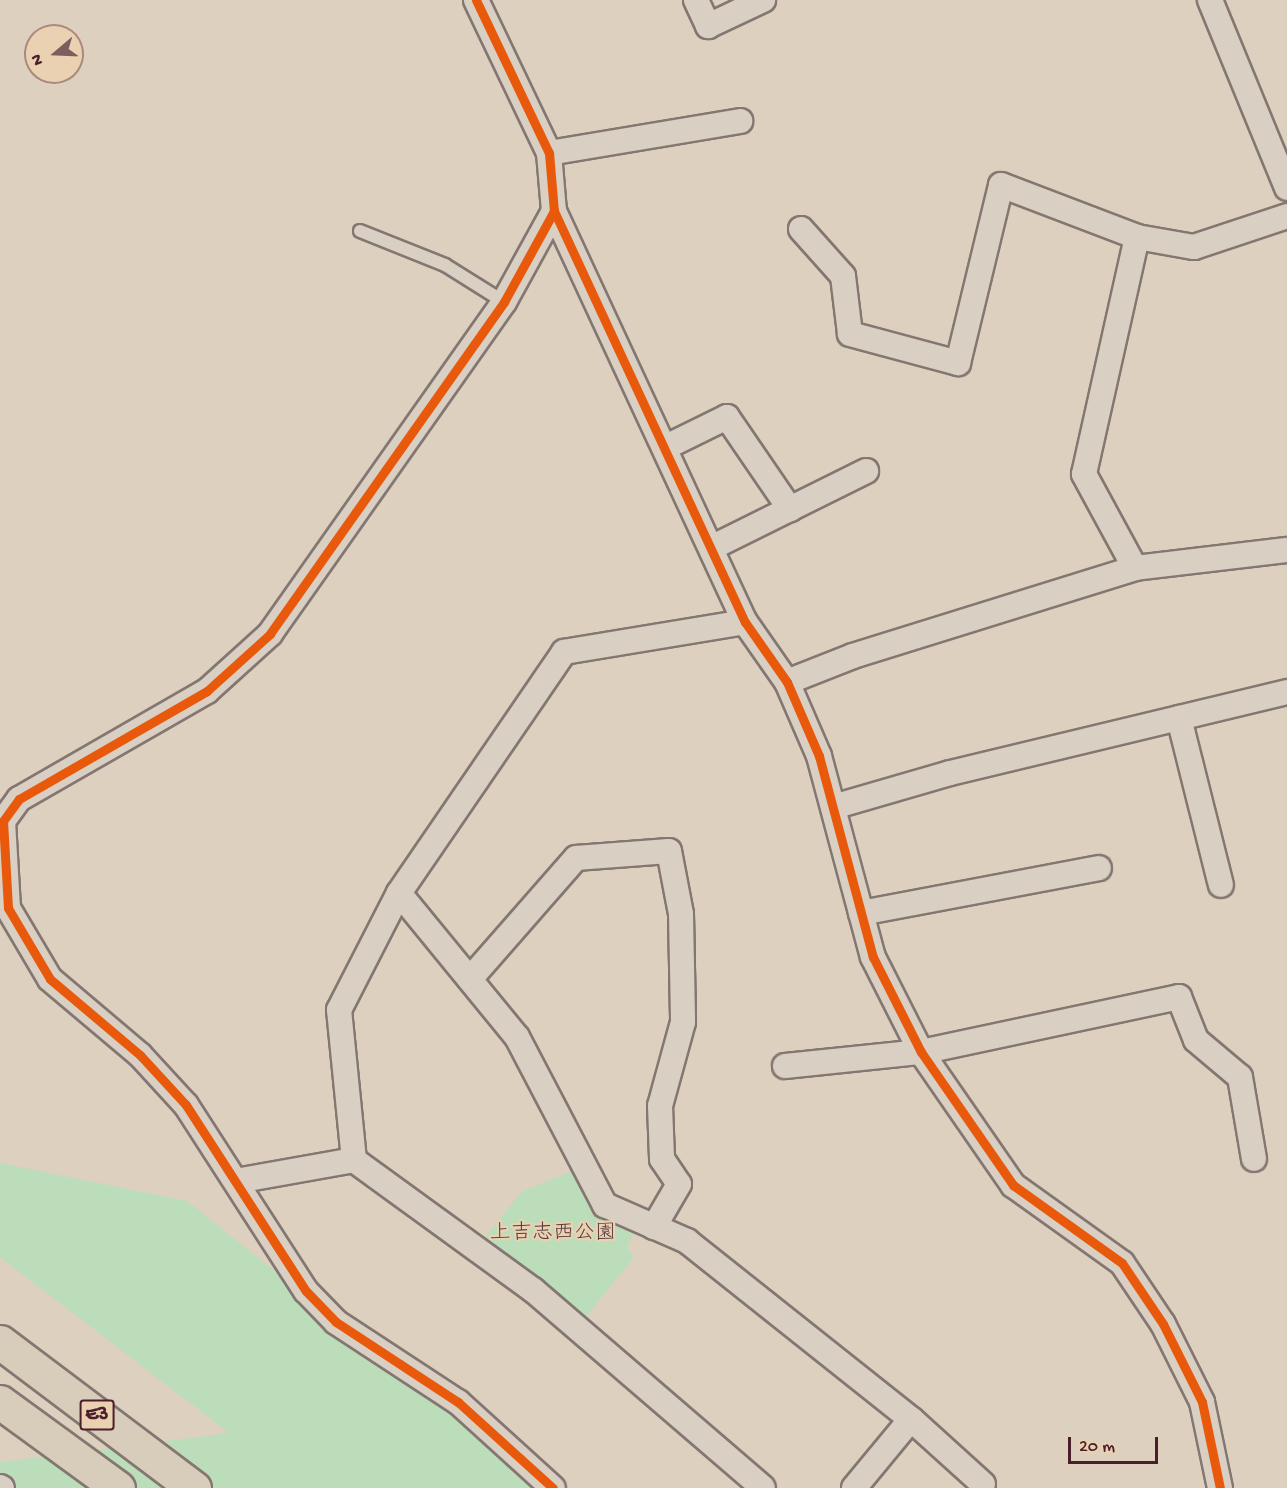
<!DOCTYPE html>
<meta charset="utf-8">
<style>
body{margin:0}
#map{position:relative;width:1287px;height:1488px;overflow:hidden;background:#ddd0bf;font-family:"Gochi Hand","Klee One",sans-serif}
div>[style]{position:absolute}
[style*='--x']{left:calc(var(--x)*1px);top:calc(var(--y)*1px);width:calc(var(--w)*1px);rotate:calc(var(--a)*1deg)}
.green>*{inset:0;background:#bbddba}
.roads{filter:drop-shadow(2px 0 #847671) drop-shadow(-2px 0 #847671) drop-shadow(0 2px #847671) drop-shadow(0 -2px #847671)}
.lane>*{height:12px;margin:-6px;padding:0 6px;transform-origin:6px;border-radius:6px;background:#d9cfc3}
.street>*{height:24px;margin:-12px;padding:0 12px;transform-origin:12px;border-radius:12px;background:#d9cfc3}
.highway>*{height:33px;margin:-16.5px;padding:0 16.5px;transform-origin:16.5px;border-radius:16.5px;background:#d7cdba}
.cycleway>*{height:9px;margin:-4.5px;padding:0 4.5px;transform-origin:4.5px;border-radius:4.5px;background:#e8590c}
span{translate:-50% -50%;white-space:nowrap;text-align:center;line-height:1.15;-webkit-text-stroke:4.5px #ead1b2;paint-order:stroke}
.shield-label span{padding:2px 4px;background:#ead1b2;border:2px solid;border-radius:4px;-webkit-text-stroke-width:0}
.shield-label{font-size:20px;color:#4a1f2b;font-weight:700}
.park-label{font-size:21px;color:#573d40}
.north{position:absolute;left:24px;top:24px;width:60px;height:60px;box-sizing:border-box;background:#ead1b2;border:2px solid #aa8a7c;border-radius:50%;rotate:251deg;font-size:16px;font-weight:700;line-height:24px;text-align:center;color:#4a1f2b}
.north::after{content:'';display:block;margin:auto;width:21px;height:27px;background:#7d5d5f;clip-path:polygon(50% 0,100% 100%,50% 72%,0 100%)}
.scale{position:absolute;left:1068px;top:1437px;width:90px;height:27px;box-sizing:border-box;border:3px solid #4a1f2b;border-top:0;padding-left:8px;font-size:18px;line-height:21px;white-space:nowrap;color:#4a1f2b;-webkit-text-stroke:4px #ead1b2;paint-order:stroke}
</style>
<div id="map">
<div class="green">
<div style="clip-path:polygon(0 1163px,187px 1201px,547px 1488px,0 1488px,0 1462px,229px 1433px,0 1257px)"></div>
<div style="clip-path:polygon(580px 1168px,637px 1224px,627px 1248px,634px 1257px,581px 1323px,480px 1244px,521px 1192px)"></div>
</div>
<div class="roads">
<div class="lane">
<div style="--x:360;--y:231;--w:92;--a:21.8"></div>
<div style="--x:445;--y:265;--w:70;--a:32.1"></div>
</div>
<div class="street">
<div style="--x:476;--y:0;--w:170;--a:64.5"></div>
<div style="--x:549;--y:153;--w:58;--a:85.1"></div>
<div style="--x:554;--y:211;--w:104;--a:118.8"></div>
<div style="--x:504;--y:302;--w:406;--a:125.2"></div>
<div style="--x:270;--y:634;--w:85;--a:137.9"></div>
<div style="--x:207;--y:691;--w:217;--a:150.1"></div>
<div style="--x:19;--y:799;--w:27;--a:126"></div>
<div style="--x:3;--y:821;--w:87;--a:86.7"></div>
<div style="--x:8;--y:908;--w:82;--a:59.4"></div>
<div style="--x:50;--y:979;--w:118;--a:40.2"></div>
<div style="--x:140;--y:1055;--w:68;--a:47.4"></div>
<div style="--x:186;--y:1105;--w:221;--a:57.2"></div>
<div style="--x:306;--y:1291;--w:43;--a:45.9"></div>
<div style="--x:336;--y:1322;--w:146;--a:33.3"></div>
<div style="--x:458;--y:1402;--w:128;--a:42.2"></div>
<div style="--x:696;--y:0;--w:29;--a:65"></div>
<div style="--x:708;--y:26;--w:61;--a:-25.3"></div>
<div style="--x:1210;--y:0;--w:203;--a:67.7"></div>
<div style="--x:549;--y:153;--w:194;--a:-9.5"></div>
<div style="--x:554;--y:211;--w:453;--a:65.1"></div>
<div style="--x:745;--y:622;--w:73;--a:55"></div>
<div style="--x:787;--y:682;--w:81;--a:66.6"></div>
<div style="--x:819;--y:756;--w:208;--a:75"></div>
<div style="--x:873;--y:957;--w:106;--a:63.2"></div>
<div style="--x:921;--y:1052;--w:162;--a:55.3"></div>
<div style="--x:1013;--y:1185;--w:134;--a:35.6"></div>
<div style="--x:1122;--y:1263;--w:73;--a:56.1"></div>
<div style="--x:1163;--y:1324;--w:87;--a:63.4"></div>
<div style="--x:1202;--y:1402;--w:88;--a:78.2"></div>
<div style="--x:801;--y:229;--w:63;--a:48.2"></div>
<div style="--x:843;--y:276;--w:58;--a:83.1"></div>
<div style="--x:850;--y:334;--w:112;--a:15"></div>
<div style="--x:958;--y:363;--w:183;--a:-76.4"></div>
<div style="--x:1001;--y:185;--w:146;--a:20.9"></div>
<div style="--x:1137;--y:237;--w:58;--a:10"></div>
<div style="--x:1194;--y:247;--w:98;--a:-18.4"></div>
<div style="--x:666;--y:447;--w:68;--a:-26.2"></div>
<div style="--x:727;--y:417;--w:112;--a:55.6"></div>
<div style="--x:713;--y:547;--w:171;--a:-26.4"></div>
<div style="--x:1135;--y:568;--w:107;--a:-118.5"></div>
<div style="--x:1084;--y:474;--w:243;--a:-77.4"></div>
<div style="--x:787;--y:682;--w:71;--a:-21.5"></div>
<div style="--x:853;--y:656;--w:295;--a:-17.3"></div>
<div style="--x:1135;--y:568;--w:153;--a:-6.8"></div>
<div style="--x:1179;--y:718;--w:172;--a:75.9"></div>
<div style="--x:833;--y:807;--w:122;--a:-16.2"></div>
<div style="--x:950;--y:773;--w:347;--a:-13.5"></div>
<div style="--x:399;--y:893;--w:186;--a:50.7"></div>
<div style="--x:517;--y:1037;--w:190;--a:62.4"></div>
<div style="--x:605;--y:1205;--w:90;--a:23.7"></div>
<div style="--x:687;--y:1241;--w:286;--a:38.5"></div>
<div style="--x:911;--y:1419;--w:97;--a:42.1"></div>
<div style="--x:861;--y:913;--w:242;--a:-10.7"></div>
<div style="--x:470;--y:979;--w:161;--a:-48.8"></div>
<div style="--x:576;--y:858;--w:93;--a:-4.3"></div>
<div style="--x:669;--y:851;--w:64;--a:79.2"></div>
<div style="--x:681;--y:914;--w:108;--a:88.9"></div>
<div style="--x:683;--y:1022;--w:87;--a:105.3"></div>
<div style="--x:660;--y:1106;--w:53;--a:87.8"></div>
<div style="--x:662;--y:1159;--w:30;--a:56"></div>
<div style="--x:679;--y:1184;--w:50;--a:120.2"></div>
<div style="--x:785;--y:1066;--w:137;--a:-5.9"></div>
<div style="--x:921;--y:1052;--w:264;--a:-12"></div>
<div style="--x:1179;--y:997;--w:46;--a:68.4"></div>
<div style="--x:1196;--y:1040;--w:57;--a:40.1"></div>
<div style="--x:1240;--y:1077;--w:83;--a:80.3"></div>
<div style="--x:354;--y:1160;--w:151;--a:-95.7"></div>
<div style="--x:339;--y:1010;--w:131;--a:-62.9"></div>
<div style="--x:399;--y:893;--w:292;--a:-55.6"></div>
<div style="--x:564;--y:652;--w:183;--a:-9.4"></div>
<div style="--x:236;--y:1181;--w:120;--a:-10.1"></div>
<div style="--x:354;--y:1160;--w:221;--a:36"></div>
<div style="--x:533;--y:1290;--w:303;--a:40.7"></div>
<div style="--x:0;--y:1487;--w:2;--a:27"></div>
<div style="--x:854;--y:1488;--w:89;--a:-50.4"></div>
</div>
<div class="highway">
<div style="--x:0;--y:1342;--w:243;--a:37"></div>
<div style="--x:0;--y:1402;--w:146;--a:36.1"></div>
</div>
</div>
<div class="cycleway">
<div style="--x:476;--y:0;--w:170;--a:64.5"></div>
<div style="--x:549;--y:153;--w:58;--a:85.1"></div>
<div style="--x:554;--y:211;--w:104;--a:118.8"></div>
<div style="--x:504;--y:302;--w:406;--a:125.2"></div>
<div style="--x:270;--y:634;--w:85;--a:137.9"></div>
<div style="--x:207;--y:691;--w:217;--a:150.1"></div>
<div style="--x:19;--y:799;--w:27;--a:126"></div>
<div style="--x:3;--y:821;--w:87;--a:86.7"></div>
<div style="--x:8;--y:908;--w:82;--a:59.4"></div>
<div style="--x:50;--y:979;--w:118;--a:40.2"></div>
<div style="--x:140;--y:1055;--w:68;--a:47.4"></div>
<div style="--x:186;--y:1105;--w:221;--a:57.2"></div>
<div style="--x:306;--y:1291;--w:43;--a:45.9"></div>
<div style="--x:336;--y:1322;--w:146;--a:33.3"></div>
<div style="--x:458;--y:1402;--w:128;--a:42.2"></div>
<div style="--x:554;--y:211;--w:453;--a:65.1"></div>
<div style="--x:745;--y:622;--w:73;--a:55"></div>
<div style="--x:787;--y:682;--w:81;--a:66.6"></div>
<div style="--x:819;--y:756;--w:208;--a:75"></div>
<div style="--x:873;--y:957;--w:106;--a:63.2"></div>
<div style="--x:921;--y:1052;--w:162;--a:55.3"></div>
<div style="--x:1013;--y:1185;--w:134;--a:35.6"></div>
<div style="--x:1122;--y:1263;--w:73;--a:56.1"></div>
<div style="--x:1163;--y:1324;--w:87;--a:63.4"></div>
<div style="--x:1202;--y:1402;--w:88;--a:78.2"></div>
</div>
<div class="shield-label">
<span style="left:97px;top:1415px">E3</span>
</div>
<div class="park-label">
<span style="left:553px;top:1235px">上吉志西公園</span>
</div>
<div class="north">N</div>
<div class="scale">20 m</div>
</div>
